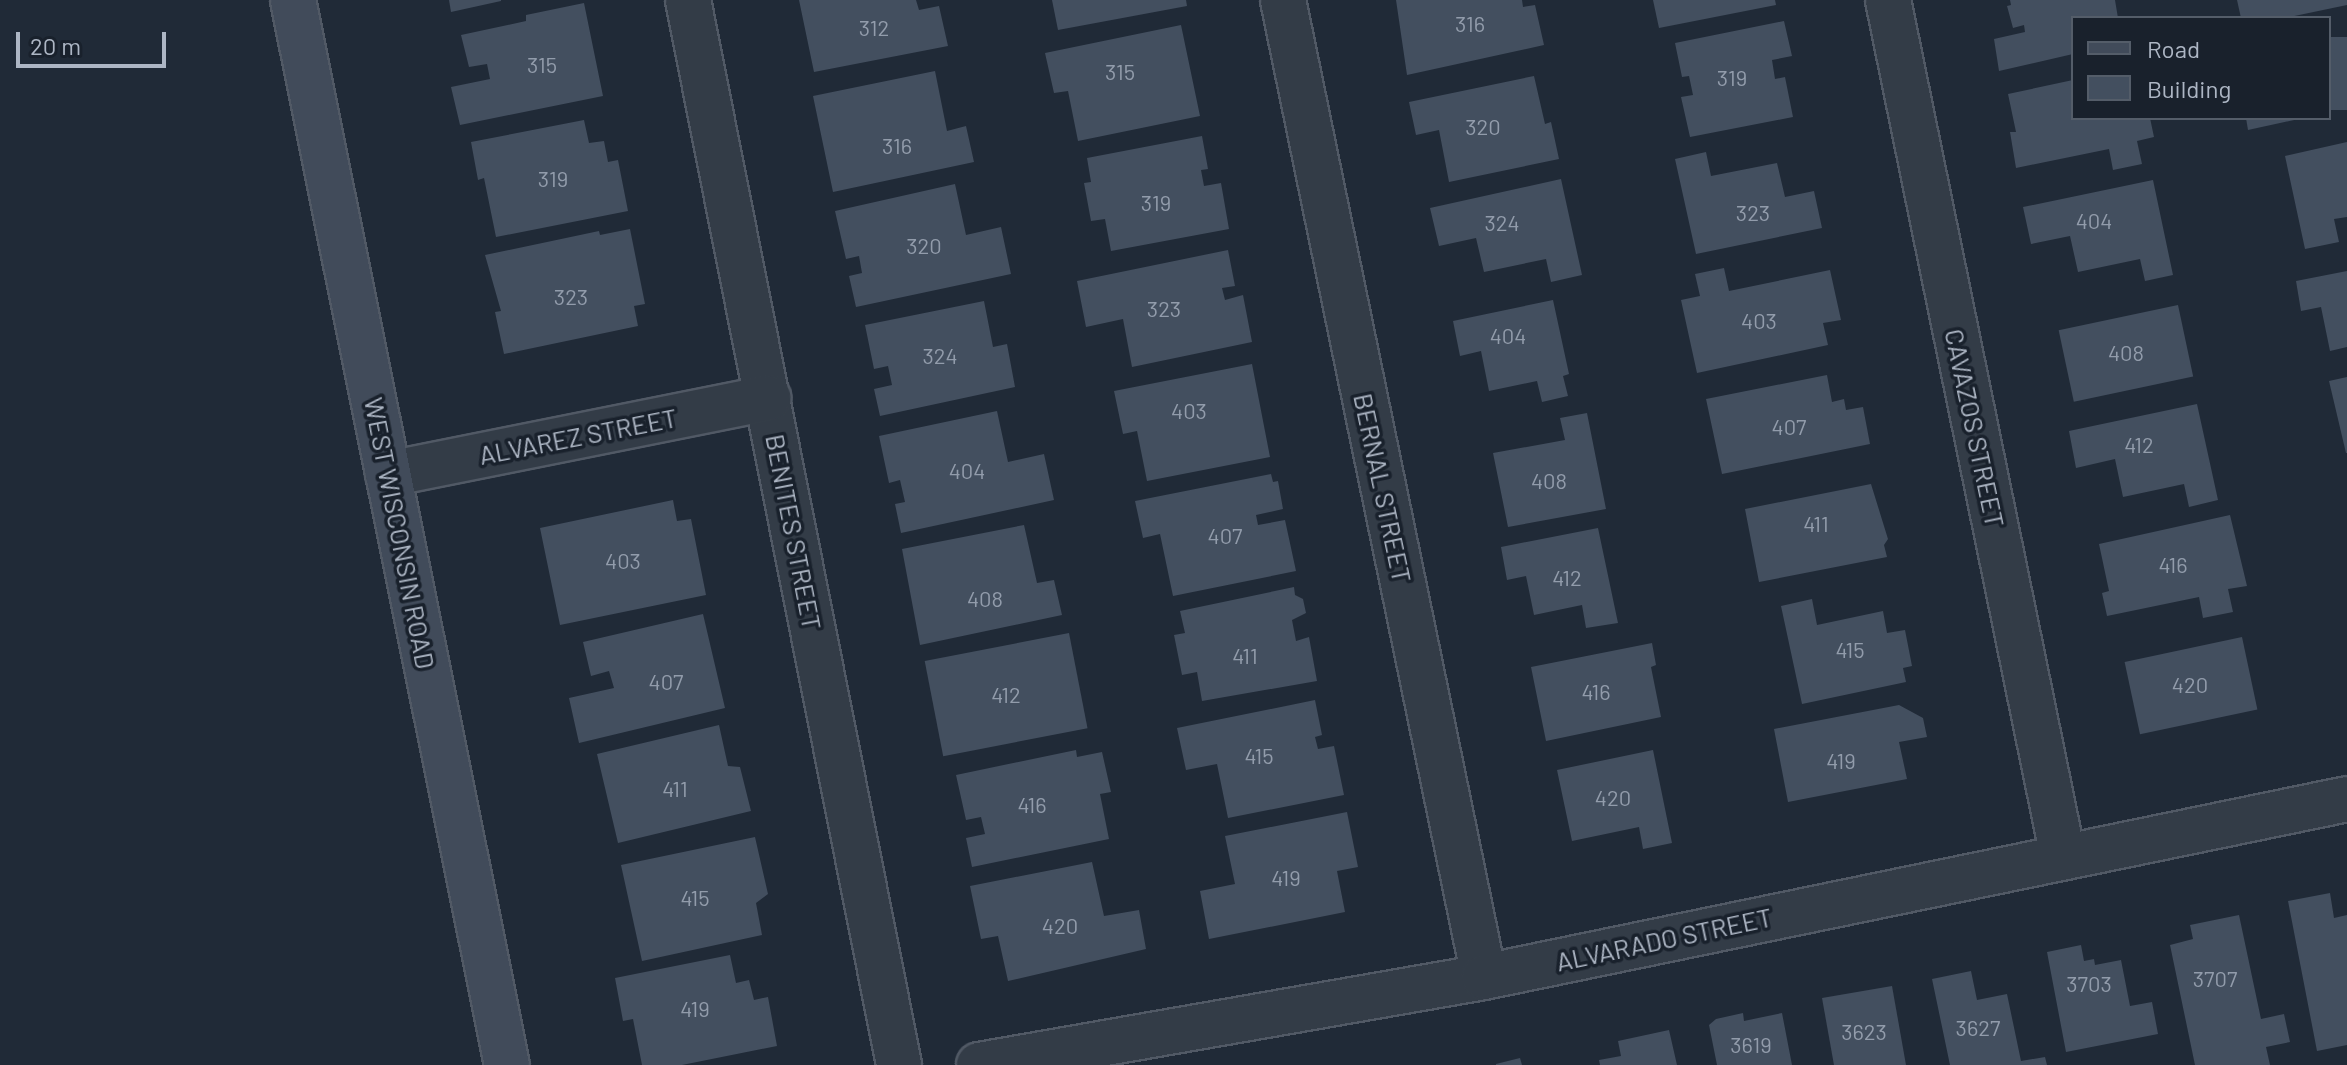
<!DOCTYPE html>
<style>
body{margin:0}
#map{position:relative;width:2347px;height:1065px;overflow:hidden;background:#202a37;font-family:Barlow,sans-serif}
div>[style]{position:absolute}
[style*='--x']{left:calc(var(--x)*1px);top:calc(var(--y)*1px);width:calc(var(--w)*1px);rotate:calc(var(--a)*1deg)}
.building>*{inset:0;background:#434f5f;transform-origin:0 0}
.roads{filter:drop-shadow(2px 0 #515965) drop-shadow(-2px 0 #515965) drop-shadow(0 2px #515965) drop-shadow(0 -2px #515965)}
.street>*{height:44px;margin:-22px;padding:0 22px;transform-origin:22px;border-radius:22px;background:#333c47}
.secondary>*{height:44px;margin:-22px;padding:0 22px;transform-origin:22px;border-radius:22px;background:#414b5a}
span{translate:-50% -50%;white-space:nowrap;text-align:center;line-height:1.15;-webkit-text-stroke:7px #19212c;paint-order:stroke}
.number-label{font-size:22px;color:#929cab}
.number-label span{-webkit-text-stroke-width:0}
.street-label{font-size:26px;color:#adb6c4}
.legend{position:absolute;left:2071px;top:16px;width:260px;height:104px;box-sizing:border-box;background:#19212c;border:2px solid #545d69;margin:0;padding:10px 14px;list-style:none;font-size:24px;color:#adb6c4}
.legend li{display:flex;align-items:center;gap:16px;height:40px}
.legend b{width:40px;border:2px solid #545d69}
.scale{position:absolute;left:16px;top:32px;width:150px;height:36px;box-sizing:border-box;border:4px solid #adb6c4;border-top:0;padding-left:10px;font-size:24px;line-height:28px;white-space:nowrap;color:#adb6c4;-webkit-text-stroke:6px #19212c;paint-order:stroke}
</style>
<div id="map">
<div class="building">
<div style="clip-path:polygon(449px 0,501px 0,501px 1px,451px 12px)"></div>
<div style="clip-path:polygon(799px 0,916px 0,919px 10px,939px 6px,948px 46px,814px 72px)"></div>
<div style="clip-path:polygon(1052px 0,1186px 0,1187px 6px,1058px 30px)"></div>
<div style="clip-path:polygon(1396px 0,1522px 0,1523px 7px,1535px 5px,1544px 45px,1407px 75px)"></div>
<div style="clip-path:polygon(1653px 0,1775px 0,1776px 5px,1659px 28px)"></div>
<div style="clip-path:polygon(2010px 0,2115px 0,2118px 18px,2073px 18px,2073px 54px,1999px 71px,1994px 39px,2025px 32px,2024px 25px,2013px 28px,2007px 6px,2011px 5px)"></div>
<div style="clip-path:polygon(2237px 0,2347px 0,2347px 5px,2285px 18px,2241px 18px)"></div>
<div style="clip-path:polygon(584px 3px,603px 96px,460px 125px,451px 87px,490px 79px,487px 64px,469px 67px,461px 35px,526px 21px,526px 15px)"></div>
<div style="clip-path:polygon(1784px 21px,1792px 56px,1772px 60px,1775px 79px,1785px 77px,1793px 117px,1690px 137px,1681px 97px,1693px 95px,1689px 76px,1682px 77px,1675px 43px)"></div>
<div style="clip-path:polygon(1181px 25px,1200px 116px,1078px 141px,1068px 91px,1054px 93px,1045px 53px)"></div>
<div style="left:2347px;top:37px;width:73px;height:18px;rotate:90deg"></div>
<div style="clip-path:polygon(935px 71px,947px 131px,966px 126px,974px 162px,833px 192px,813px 96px)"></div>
<div style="clip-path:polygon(1534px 76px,1545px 124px,1551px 122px,1559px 159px,1449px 182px,1439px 130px,1416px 135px,1409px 102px)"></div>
<div style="clip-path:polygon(2073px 80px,2073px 118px,2150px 118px,2154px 137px,2137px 141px,2142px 164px,2113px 170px,2109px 149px,2016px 168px,2010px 132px,2016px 132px,2008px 94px)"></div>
<div style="clip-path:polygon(2246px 118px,2299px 118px,2299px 119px,2248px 130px)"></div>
<div style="clip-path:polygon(584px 120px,589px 143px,604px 141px,608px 162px,618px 160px,628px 211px,496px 237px,484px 178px,478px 180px,471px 142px)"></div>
<div style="clip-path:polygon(1202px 136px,1208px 169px,1201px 170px,1204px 186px,1221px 183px,1229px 229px,1111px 251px,1105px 219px,1091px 221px,1084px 183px,1091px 182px,1087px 158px)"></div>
<div style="clip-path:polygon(2347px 142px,2347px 217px,2334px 219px,2339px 242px,2305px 249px,2285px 156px)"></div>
<div style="clip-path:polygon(1706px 152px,1711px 176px,1777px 163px,1785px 197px,1814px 191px,1822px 228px,1696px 254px,1675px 159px)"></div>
<div style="clip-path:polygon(1561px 179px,1582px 275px,1551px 282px,1546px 259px,1484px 272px,1476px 238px,1439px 246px,1430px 208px)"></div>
<div style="clip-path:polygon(2153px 180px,2173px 275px,2145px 281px,2140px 259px,2078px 272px,2070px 236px,2031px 244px,2023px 207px)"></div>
<div style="clip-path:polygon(955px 184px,966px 235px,1001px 227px,1011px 274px,856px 307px,849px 276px,862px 273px,859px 256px,846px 259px,835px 211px)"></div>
<div style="clip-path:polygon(630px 229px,645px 304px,634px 306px,638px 326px,504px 354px,495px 312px,501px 311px,485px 255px,599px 231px,600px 235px)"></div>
<div style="clip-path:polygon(1228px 250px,1235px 286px,1222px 288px,1225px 300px,1243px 295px,1252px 342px,1132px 367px,1123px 319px,1086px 327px,1077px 281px)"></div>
<div style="clip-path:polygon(1724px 268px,1729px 291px,1830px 270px,1841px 320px,1823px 323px,1828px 345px,1697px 373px,1681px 300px,1700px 296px,1695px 274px)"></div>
<div style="clip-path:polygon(2347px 271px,2347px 347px,2330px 351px,2321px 307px,2301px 311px,2296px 281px)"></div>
<div style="clip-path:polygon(1553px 300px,1569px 374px,1563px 376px,1568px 396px,1542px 402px,1537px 381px,1489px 391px,1481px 351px,1460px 356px,1453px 321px)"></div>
<div style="clip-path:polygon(984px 301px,993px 347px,1007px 344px,1015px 387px,880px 416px,874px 389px,892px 385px,888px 366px,874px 369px,865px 325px)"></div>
<div style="left:2178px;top:305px;width:73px;height:122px;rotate:78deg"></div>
<div style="clip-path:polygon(1252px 364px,1270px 457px,1147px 481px,1137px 431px,1123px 434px,1114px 391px)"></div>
<div style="clip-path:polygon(1827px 375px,1832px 402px,1844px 399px,1846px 410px,1863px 407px,1870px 444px,1722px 474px,1706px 399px)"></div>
<div style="clip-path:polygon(2347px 377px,2347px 453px,2346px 453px,2329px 381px)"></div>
<div style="clip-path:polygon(2197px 404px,2218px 500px,2189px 507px,2184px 484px,2123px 497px,2115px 459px,2076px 468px,2069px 431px)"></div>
<div style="clip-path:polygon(997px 411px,1008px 462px,1044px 454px,1054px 500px,901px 533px,895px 504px,905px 502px,900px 480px,889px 483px,879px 436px)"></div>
<div style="clip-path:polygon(1587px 413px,1606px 509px,1508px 527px,1493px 453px,1565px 440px,1560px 418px)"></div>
<div style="clip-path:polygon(1271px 474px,1273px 482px,1278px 481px,1283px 509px,1256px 515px,1258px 525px,1285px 520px,1296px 571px,1173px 596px,1160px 534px,1143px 538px,1135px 501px)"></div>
<div style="clip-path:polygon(1871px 484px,1888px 539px,1884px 545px,1887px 557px,1759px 582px,1745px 509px)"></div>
<div style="clip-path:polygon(673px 500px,677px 521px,691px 519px,706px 595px,560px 625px,540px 528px)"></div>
<div style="clip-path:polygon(2230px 515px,2247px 586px,2228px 589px,2233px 612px,2203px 618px,2199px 597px,2107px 616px,2102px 593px,2109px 591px,2099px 544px)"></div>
<div style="clip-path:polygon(1024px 525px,1037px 583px,1054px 580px,1062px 615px,920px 645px,902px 549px)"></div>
<div style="clip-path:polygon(1598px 528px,1618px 623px,1586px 628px,1582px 605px,1534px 615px,1526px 576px,1507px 580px,1501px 547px)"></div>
<div style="clip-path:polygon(1294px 587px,1295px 595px,1303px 599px,1306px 613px,1292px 620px,1296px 641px,1309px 637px,1317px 681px,1202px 701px,1197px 672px,1182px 675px,1174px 635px,1185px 633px,1180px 611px)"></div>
<div style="clip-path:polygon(1812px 599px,1817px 625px,1883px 611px,1887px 633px,1905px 630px,1912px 666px,1903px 668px,1906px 682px,1802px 704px,1781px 606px)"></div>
<div style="clip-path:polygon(703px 614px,725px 708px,579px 743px,569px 698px,614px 688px,609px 671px,591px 676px,583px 642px)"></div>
<div style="left:1069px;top:633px;width:97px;height:147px;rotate:79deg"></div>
<div style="left:2242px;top:637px;width:74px;height:120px;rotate:78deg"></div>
<div style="clip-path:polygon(1652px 643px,1656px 665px,1651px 667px,1661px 717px,1546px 741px,1531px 667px)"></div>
<div style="clip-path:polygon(1315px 700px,1322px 735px,1315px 737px,1318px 749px,1334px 746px,1344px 795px,1228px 818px,1217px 764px,1186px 770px,1177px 728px)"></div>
<div style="clip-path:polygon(1899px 705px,1923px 718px,1927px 737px,1899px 742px,1907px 779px,1788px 802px,1774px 729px)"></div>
<div style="clip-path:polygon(719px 725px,728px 766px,740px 767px,751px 811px,618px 843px,597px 754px)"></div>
<div style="clip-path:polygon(1076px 750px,1077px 757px,1102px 752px,1111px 792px,1100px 794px,1109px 839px,972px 867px,966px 838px,985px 834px,981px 817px,966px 820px,956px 775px)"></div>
<div style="clip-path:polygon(1653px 750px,1672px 843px,1643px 849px,1639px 827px,1572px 841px,1557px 770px)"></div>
<div style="clip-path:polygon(1347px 812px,1358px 867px,1337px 871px,1345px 912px,1209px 939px,1200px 891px,1235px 884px,1225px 836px)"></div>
<div style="clip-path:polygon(755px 837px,768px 894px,756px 903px,762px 935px,642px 961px,621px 865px)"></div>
<div style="clip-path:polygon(1092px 862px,1104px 916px,1139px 910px,1146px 949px,1008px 981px,998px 936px,981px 939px,970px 886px)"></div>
<div style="clip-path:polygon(2330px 893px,2334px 918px,2347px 915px,2347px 1045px,2317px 1051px,2288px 901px)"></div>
<div style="clip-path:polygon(2239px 915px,2261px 1019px,2284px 1014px,2290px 1042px,2266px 1047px,2270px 1065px,2195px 1065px,2170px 945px,2193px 939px,2190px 925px)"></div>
<div style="clip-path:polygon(2081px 945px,2084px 961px,2094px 959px,2095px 965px,2121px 960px,2130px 1006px,2152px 1002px,2158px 1034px,2066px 1052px,2047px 952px)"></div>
<div style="clip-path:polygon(730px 955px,736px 983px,749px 980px,754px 1000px,768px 997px,777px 1046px,682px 1065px,642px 1065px,633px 1019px,623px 1021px,615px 978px)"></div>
<div style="clip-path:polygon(1971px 971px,1977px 1000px,2007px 994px,2021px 1061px,2045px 1057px,2047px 1065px,1950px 1065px,1932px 979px)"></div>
<div style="clip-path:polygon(1892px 986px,1906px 1065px,1834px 1065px,1822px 998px)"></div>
<div style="clip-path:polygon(1743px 1013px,1744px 1021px,1782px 1013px,1792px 1065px,1717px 1065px,1709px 1025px,1716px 1019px)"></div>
<div style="clip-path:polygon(1669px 1030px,1677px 1065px,1600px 1065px,1599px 1060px,1621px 1056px,1618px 1041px)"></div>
<div style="clip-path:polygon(1520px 1058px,1522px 1065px,1496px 1065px,1496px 1064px)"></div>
</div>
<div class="roads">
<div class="street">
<div style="--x:688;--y:0;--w:1086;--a:78.79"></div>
<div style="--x:1283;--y:0;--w:997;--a:78.37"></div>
<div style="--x:1888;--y:0;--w:874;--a:78.45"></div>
<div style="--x:388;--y:474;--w:388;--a:-11.3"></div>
<div style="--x:979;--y:1065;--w:513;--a:-9.88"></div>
<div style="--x:1484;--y:977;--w:881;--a:-11.65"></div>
</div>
<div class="secondary">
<div style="--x:293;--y:0;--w:1086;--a:78.64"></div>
</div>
</div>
<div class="number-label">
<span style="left:1470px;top:24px">316</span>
<span style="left:874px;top:28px">312</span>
<span style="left:542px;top:65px">315</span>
<span style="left:1120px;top:72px">315</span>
<span style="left:1732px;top:78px">319</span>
<span style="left:1483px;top:127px">320</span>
<span style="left:897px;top:146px">316</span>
<span style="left:553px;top:179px">319</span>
<span style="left:1156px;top:203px">319</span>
<span style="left:1753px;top:213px">323</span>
<span style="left:2094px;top:221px">404</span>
<span style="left:1502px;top:223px">324</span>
<span style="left:924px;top:246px">320</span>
<span style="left:571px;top:297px">323</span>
<span style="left:1164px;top:309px">323</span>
<span style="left:1759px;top:321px">403</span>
<span style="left:1508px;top:336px">404</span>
<span style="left:2126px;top:353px">408</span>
<span style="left:940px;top:356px">324</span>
<span style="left:1189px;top:411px">403</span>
<span style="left:1789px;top:427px">407</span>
<span style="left:2139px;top:445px">412</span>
<span style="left:967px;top:471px">404</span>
<span style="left:1549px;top:481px">408</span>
<span style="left:1816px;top:524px">411</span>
<span style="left:1225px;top:536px">407</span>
<span style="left:623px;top:561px">403</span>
<span style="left:2173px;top:565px">416</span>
<span style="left:1567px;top:578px">412</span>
<span style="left:985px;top:599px">408</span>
<span style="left:1850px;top:650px">415</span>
<span style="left:1245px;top:656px">411</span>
<span style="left:666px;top:682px">407</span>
<span style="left:2190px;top:685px">420</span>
<span style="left:1596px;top:692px">416</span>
<span style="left:1006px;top:695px">412</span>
<span style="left:1259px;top:756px">415</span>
<span style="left:1841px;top:761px">419</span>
<span style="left:675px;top:789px">411</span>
<span style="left:1613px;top:798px">420</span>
<span style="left:1032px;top:805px">416</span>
<span style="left:1286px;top:878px">419</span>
<span style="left:695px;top:898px">415</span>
<span style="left:1060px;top:926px">420</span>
<span style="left:2215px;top:979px">3707</span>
<span style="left:2089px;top:984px">3703</span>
<span style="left:695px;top:1009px">419</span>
<span style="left:1978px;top:1028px">3627</span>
<span style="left:1864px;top:1032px">3623</span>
<span style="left:1751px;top:1045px">3619</span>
</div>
<div class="street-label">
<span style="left:1975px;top:428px;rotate:78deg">CAVAZOS STREET</span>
<span style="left:578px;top:436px;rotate:-11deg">ALVAREZ STREET</span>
<span style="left:1383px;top:488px;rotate:78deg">BERNAL STREET</span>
<span style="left:794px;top:532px;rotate:79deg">BENITES STREET</span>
<span style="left:400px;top:533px;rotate:79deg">WEST WISCONSIN ROAD</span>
<span style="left:1664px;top:939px;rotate:-12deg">ALVARADO STREET</span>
</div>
<ul class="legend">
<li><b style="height:10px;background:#414b5a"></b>Road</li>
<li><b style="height:22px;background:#434f5f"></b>Building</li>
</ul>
<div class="scale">20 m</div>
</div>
